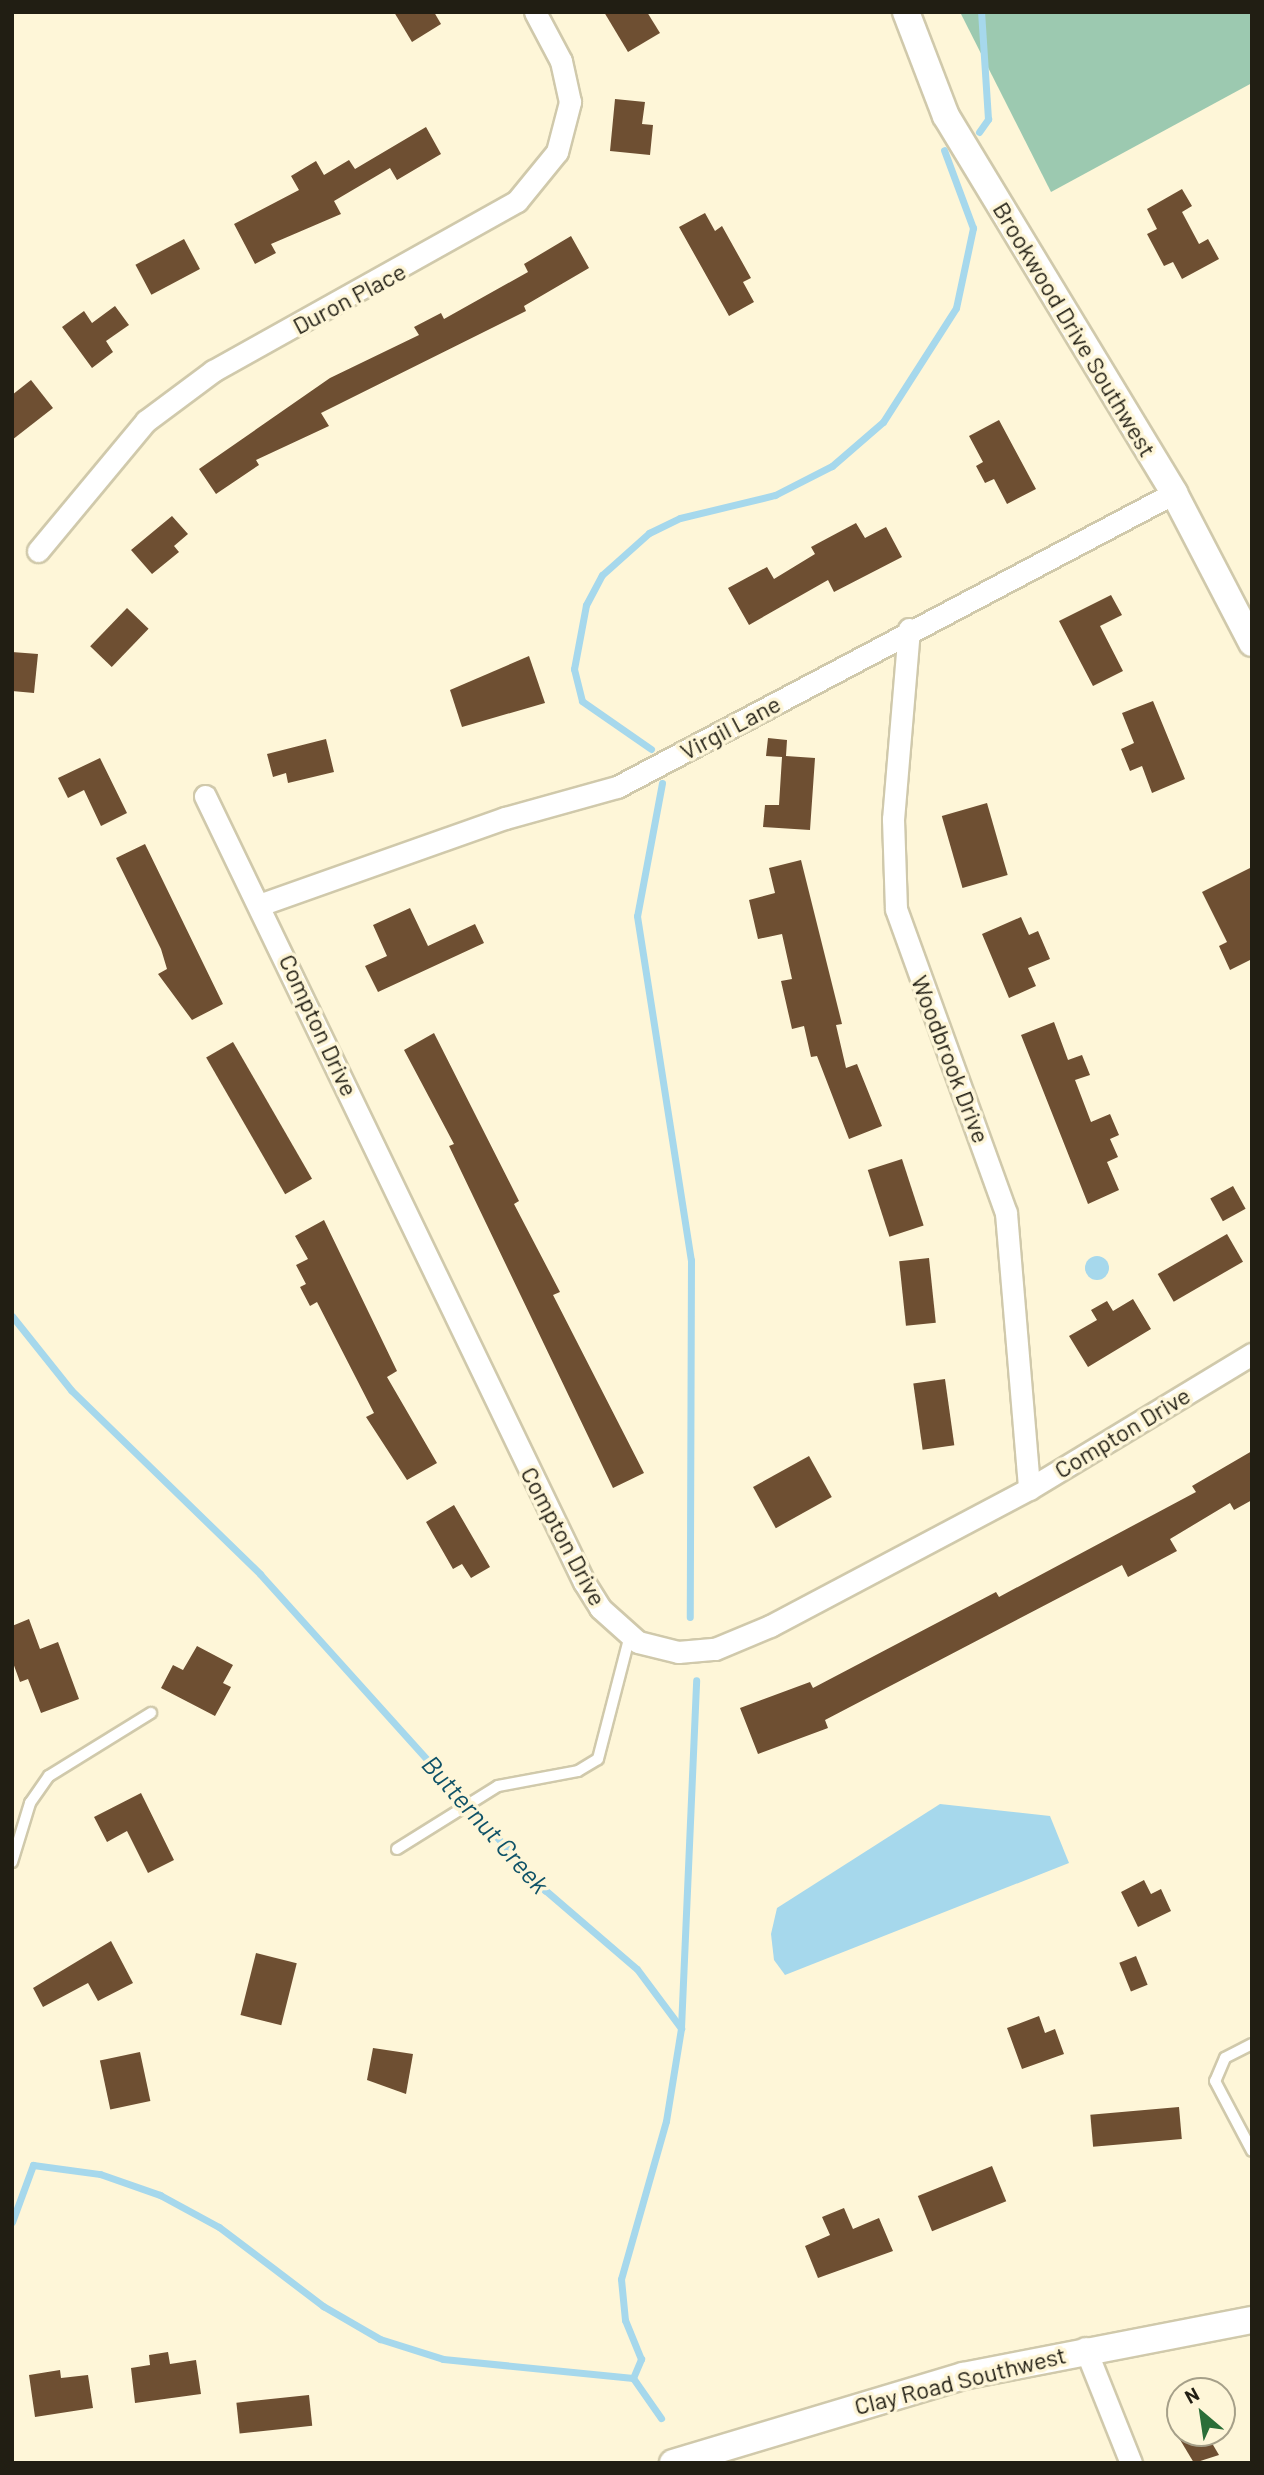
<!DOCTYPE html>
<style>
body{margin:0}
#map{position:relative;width:1264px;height:2475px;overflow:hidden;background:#fef6d8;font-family:Barlow,sans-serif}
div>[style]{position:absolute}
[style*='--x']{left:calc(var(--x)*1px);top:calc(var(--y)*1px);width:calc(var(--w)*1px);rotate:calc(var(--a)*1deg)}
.forest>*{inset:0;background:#9cc9b0}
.water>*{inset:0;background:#a6d8ec}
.round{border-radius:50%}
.stream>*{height:7px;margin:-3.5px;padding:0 3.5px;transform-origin:3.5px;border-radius:3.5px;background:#a6d8ec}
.building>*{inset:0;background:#6e4f32;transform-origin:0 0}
.roads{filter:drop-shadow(2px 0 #d0c9ab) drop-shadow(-2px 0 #d0c9ab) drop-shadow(0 2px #d0c9ab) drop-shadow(0 -2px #d0c9ab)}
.service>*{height:10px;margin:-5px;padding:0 5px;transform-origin:5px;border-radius:5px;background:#fff}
.minor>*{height:21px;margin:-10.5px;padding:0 10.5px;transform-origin:10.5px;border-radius:10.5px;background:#fff}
.tertiary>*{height:26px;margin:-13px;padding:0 13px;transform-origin:13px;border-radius:13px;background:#fff}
span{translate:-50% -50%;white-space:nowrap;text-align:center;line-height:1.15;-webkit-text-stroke:7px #fef6d8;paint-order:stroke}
.street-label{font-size:24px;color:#211e13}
.water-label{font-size:26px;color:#0f5267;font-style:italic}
.frame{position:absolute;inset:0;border:14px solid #211e13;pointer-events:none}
.north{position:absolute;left:1166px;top:2377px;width:70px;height:70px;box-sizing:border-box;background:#fef6d8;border:2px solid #a6a089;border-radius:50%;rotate:331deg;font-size:19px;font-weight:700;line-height:28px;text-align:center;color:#211e13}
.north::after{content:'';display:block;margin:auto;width:24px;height:32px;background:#2b6e38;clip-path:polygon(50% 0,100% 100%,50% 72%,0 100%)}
</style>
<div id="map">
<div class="forest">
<div style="clip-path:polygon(960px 12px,1252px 12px,1252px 83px,1051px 192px)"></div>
</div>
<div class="water">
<div class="round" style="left:1085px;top:1256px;width:24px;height:24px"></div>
<div style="clip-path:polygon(940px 1804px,1050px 1816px,1069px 1863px,785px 1975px,774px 1960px,771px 1934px,777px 1908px)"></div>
</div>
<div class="stream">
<div style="--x:979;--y:132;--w:16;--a:-55"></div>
<div style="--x:988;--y:119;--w:107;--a:-93.7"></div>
<div style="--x:651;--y:749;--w:84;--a:-145.2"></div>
<div style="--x:582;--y:701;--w:33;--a:-104"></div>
<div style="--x:574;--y:669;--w:65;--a:-79.4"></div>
<div style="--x:586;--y:605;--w:34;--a:-62"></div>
<div style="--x:602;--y:575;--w:63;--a:-41.8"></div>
<div style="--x:649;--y:533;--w:34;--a:-26"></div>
<div style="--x:680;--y:518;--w:98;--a:-13.6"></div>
<div style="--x:775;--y:495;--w:64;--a:-27"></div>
<div style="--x:832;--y:466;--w:67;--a:-40.8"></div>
<div style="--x:883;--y:422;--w:135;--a:-57.4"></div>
<div style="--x:956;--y:308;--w:82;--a:-78"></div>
<div style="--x:973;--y:228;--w:83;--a:-110.4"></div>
<div style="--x:662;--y:783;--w:135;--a:100.6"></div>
<div style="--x:637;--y:916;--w:348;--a:81.1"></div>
<div style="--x:691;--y:1260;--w:357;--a:90.2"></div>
<div style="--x:12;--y:1316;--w:95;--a:51.4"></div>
<div style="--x:71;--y:1390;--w:264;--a:44.2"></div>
<div style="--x:260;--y:1574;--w:426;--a:48"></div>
<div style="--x:545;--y:1890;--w:121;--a:40.7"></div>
<div style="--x:637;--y:1969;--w:74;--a:53.3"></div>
<div style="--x:12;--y:2222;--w:61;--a:-69.8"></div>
<div style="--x:33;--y:2165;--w:68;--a:7.7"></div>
<div style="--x:100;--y:2174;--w:64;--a:19.3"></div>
<div style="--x:160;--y:2195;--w:67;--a:28.5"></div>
<div style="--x:219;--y:2227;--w:131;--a:37.2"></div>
<div style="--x:323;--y:2306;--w:66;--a:30.1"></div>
<div style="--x:380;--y:2339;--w:66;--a:17.6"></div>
<div style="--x:443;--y:2359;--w:191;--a:5.7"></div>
<div style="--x:633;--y:2378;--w:21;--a:-67"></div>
<div style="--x:641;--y:2359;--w:42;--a:-112.3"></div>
<div style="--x:625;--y:2320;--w:41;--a:-95.6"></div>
<div style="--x:621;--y:2279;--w:164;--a:-74.1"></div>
<div style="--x:666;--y:2121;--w:94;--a:-80.8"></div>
<div style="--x:681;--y:2028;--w:348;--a:-87.5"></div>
<div style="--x:633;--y:2378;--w:49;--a:55"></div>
</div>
<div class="building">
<div style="clip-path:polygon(394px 12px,434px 12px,441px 24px,412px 42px)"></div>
<div style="clip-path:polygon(604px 12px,647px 12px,660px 33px,628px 52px)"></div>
<div style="clip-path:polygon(615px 99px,645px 102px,642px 124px,653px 125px,650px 155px,610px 151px)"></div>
<div style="clip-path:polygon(426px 127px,441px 154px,397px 180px,390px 168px,334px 201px,341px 214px,271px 244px,276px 253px,255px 264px,234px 224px,299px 190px,291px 176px,316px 161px,324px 175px,349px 160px,355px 169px)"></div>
<div style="clip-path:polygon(1182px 189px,1192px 206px,1182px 212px,1199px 244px,1208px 239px,1219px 259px,1182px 279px,1173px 262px,1164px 266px,1147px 234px,1157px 229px,1147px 209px)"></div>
<div style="clip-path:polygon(705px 213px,715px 231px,722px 226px,751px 278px,743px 282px,754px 302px,729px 316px,679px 227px)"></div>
<div style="clip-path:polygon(571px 236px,589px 268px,524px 306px,526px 311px,321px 413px,329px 426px,256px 460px,259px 465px,216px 494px,199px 469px,330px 378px,419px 335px,414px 327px,441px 313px,444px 319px,528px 272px,524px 264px)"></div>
<div style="left:184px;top:239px;width:34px;height:55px;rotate:62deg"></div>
<div style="clip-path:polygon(115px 306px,129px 325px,106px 341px,113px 352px,92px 368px,62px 327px,84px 311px,92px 323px)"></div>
<div style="clip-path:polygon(31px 380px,53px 408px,12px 440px,12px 395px)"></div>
<div style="clip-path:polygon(999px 420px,1036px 489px,1007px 504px,994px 479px,985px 483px,976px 466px,983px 462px,969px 436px)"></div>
<div style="clip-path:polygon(172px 516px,188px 534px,174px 546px,179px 552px,152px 574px,131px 550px)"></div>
<div style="clip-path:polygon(856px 523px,865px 538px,886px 527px,902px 557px,834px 592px,828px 580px,749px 625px,728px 588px,767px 567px,774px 579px,815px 554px,811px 547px)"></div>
<div style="clip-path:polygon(1111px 595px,1122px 615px,1100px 626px,1123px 671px,1093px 686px,1059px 621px)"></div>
<div style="left:127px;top:608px;width:30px;height:53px;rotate:44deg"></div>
<div style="clip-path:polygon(12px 652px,38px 654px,34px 693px,12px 691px)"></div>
<div style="clip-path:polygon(529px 656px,545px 703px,462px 727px,450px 690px)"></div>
<div style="clip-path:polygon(1153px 701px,1185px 779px,1152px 793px,1142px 766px,1130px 771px,1121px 749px,1134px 743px,1122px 713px)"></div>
<div style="clip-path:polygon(768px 738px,787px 740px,786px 756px,815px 758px,810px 830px,763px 827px,765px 805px,779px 805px,782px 757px,766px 756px)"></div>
<div style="clip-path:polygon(326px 739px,334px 772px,288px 783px,286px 773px,273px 777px,267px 754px)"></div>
<div style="clip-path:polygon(100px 758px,127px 813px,101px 826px,84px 790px,68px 798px,58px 778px)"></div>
<div style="left:987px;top:803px;width:75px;height:47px;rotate:74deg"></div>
<div style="clip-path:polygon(145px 844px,223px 1004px,192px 1020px,158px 974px,167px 969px,161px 949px,116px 858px)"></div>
<div style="clip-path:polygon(801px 860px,842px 1024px,836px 1025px,846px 1068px,857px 1064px,882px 1126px,849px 1139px,817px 1056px,811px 1057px,804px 1026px,792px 1029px,781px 981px,792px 979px,782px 934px,758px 939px,749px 900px,775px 893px,769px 868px)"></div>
<div style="clip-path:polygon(1252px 867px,1252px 959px,1230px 970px,1219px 946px,1227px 942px,1202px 892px)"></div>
<div style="clip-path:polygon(410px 908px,428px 946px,475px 924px,484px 943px,378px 992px,365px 966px,387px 956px,373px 925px)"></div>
<div style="clip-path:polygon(1021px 917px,1029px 935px,1038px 931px,1050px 959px,1028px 968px,1036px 986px,1009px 998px,982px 934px)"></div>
<div style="clip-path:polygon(1054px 1022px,1068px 1060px,1082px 1055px,1090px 1075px,1075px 1080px,1091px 1122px,1110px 1114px,1119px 1135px,1110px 1139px,1118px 1157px,1107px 1162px,1119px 1190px,1088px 1204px,1021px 1035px)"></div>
<div style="clip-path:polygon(434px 1033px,519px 1201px,514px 1204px,560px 1292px,553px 1295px,644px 1473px,613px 1488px,449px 1146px,454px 1144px,404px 1050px)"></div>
<div style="left:233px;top:1042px;width:158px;height:31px;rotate:60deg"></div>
<div style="left:902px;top:1159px;width:70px;height:36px;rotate:72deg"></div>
<div style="left:1233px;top:1186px;width:26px;height:26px;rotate:61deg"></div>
<div style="clip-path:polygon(324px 1220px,397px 1371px,387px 1377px,437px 1463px,407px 1480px,366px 1417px,374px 1413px,317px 1302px,310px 1306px,300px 1287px,306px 1284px,296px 1265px,308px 1259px,295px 1236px)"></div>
<div style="left:1227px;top:1234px;width:32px;height:80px;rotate:60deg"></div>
<div style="left:929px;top:1258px;width:65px;height:30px;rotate:84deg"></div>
<div style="clip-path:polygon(1133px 1299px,1151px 1329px,1088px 1367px,1069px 1336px,1097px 1320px,1091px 1310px,1107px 1301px,1113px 1311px)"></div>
<div style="left:945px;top:1379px;width:67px;height:32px;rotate:82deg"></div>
<div style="clip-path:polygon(1252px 1451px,1252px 1500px,1234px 1510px,1230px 1503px,1170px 1539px,1177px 1551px,1128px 1577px,1122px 1565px,825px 1720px,828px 1728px,758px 1754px,740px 1708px,810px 1682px,813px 1688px,996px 1592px,999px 1597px,1196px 1492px,1192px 1486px)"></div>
<div style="left:809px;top:1456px;width:47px;height:64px;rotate:61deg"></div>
<div style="clip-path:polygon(454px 1505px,490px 1567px,471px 1578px,462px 1564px,453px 1569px,426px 1522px)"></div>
<div style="clip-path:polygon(29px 1619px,40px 1649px,58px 1642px,79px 1699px,41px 1713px,28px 1679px,20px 1682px,12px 1660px,12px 1626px)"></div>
<div style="clip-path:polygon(197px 1646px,233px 1665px,223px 1683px,231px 1687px,215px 1716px,161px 1688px,173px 1665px,183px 1670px)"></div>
<div style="clip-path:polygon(141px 1793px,174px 1860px,148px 1873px,127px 1831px,107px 1842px,94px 1817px)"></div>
<div style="clip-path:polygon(1144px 1880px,1151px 1894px,1161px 1889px,1171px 1911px,1138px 1927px,1121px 1892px)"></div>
<div style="clip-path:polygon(111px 1941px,133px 1983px,98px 2001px,88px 1983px,43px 2007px,33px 1988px)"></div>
<div style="left:256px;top:1953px;width:42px;height:64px;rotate:14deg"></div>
<div style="left:1136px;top:1956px;width:31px;height:18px;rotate:68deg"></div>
<div style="clip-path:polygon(1039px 2016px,1045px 2033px,1055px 2029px,1064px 2054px,1022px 2069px,1007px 2028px)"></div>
<div style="clip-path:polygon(373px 2048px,413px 2054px,406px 2094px,367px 2080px)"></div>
<div style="left:140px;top:2052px;width:50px;height:41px;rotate:78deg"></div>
<div style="left:1179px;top:2107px;width:32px;height:89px;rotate:85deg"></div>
<div style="left:992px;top:2166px;width:38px;height:80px;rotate:68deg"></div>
<div style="clip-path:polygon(844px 2208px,853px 2229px,879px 2218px,893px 2251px,818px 2278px,805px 2246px,830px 2235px,822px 2217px)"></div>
<div style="clip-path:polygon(168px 2352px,170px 2364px,196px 2360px,201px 2394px,135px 2403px,131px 2368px,150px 2365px,149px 2355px)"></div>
<div style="clip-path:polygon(60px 2370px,61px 2378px,88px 2375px,93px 2408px,35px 2417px,29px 2375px)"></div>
<div style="left:309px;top:2395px;width:31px;height:73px;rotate:84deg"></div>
<div style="clip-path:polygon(1176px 2433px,1206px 2433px,1219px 2455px,1194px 2463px)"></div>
</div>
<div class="roads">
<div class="service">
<div style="--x:397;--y:1849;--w:119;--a:-32"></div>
<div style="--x:498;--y:1786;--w:81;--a:-10.6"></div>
<div style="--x:578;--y:1771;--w:23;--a:-31"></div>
<div style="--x:598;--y:1759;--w:128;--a:-75.5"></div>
<div style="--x:12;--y:1862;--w:62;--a:-73"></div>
<div style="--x:30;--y:1803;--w:33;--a:-55"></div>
<div style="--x:49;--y:1776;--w:120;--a:-31.7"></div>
<div style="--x:1252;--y:2044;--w:30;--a:153"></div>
<div style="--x:1225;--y:2058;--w:25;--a:113"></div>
<div style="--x:1215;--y:2081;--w:79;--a:62.1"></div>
</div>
<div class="minor">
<div style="--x:38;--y:551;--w:169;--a:-50.3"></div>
<div style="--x:146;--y:421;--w:84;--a:-36.7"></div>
<div style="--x:213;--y:371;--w:348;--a:-29.2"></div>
<div style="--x:517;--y:201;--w:63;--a:-50.8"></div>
<div style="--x:557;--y:152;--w:52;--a:-75.4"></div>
<div style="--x:570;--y:102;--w:42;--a:-102.4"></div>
<div style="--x:561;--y:61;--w:55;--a:-118"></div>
<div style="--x:909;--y:629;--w:191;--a:94.8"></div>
<div style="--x:893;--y:819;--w:90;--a:88.1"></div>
<div style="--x:896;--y:909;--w:323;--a:70.1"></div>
<div style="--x:1006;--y:1213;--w:277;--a:85.2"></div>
<div style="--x:205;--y:796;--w:873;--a:64.26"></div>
<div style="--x:584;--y:1582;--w:31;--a:58"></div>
<div style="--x:600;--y:1608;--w:51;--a:41.8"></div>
<div style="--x:638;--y:1642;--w:41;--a:14"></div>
<div style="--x:678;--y:1652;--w:37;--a:-5"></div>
<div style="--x:715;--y:1649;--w:60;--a:-22.7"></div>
<div style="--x:770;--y:1626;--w:293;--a:-27.9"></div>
<div style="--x:1029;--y:1489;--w:261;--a:-31.2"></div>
<div style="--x:262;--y:904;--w:258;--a:-19.5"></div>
<div style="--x:505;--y:818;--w:116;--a:-15.5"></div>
<div style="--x:617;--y:787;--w:630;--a:-27.83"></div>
<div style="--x:1085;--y:2348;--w:124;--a:68.2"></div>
</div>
<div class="tertiary">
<div style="--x:906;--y:12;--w:111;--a:69"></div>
<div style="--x:946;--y:116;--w:441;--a:58.8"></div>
<div style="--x:1174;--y:493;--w:169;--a:62.5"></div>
<div style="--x:673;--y:2463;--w:303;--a:-16.7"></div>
<div style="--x:963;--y:2376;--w:294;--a:-11"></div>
</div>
</div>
<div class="street-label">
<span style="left:349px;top:298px;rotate:-28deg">Duron Place</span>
<span style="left:1075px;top:329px;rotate:59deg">Brookwood Drive Southwest</span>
<span style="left:730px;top:727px;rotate:-28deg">Virgil Lane</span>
<span style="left:319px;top:1025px;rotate:65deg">Compton Drive</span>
<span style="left:951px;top:1059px;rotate:69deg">Woodbrook Drive</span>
<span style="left:1122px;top:1432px;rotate:-31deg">Compton Drive</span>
<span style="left:564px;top:1536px;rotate:62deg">Compton Drive</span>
<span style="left:960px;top:2380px;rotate:-14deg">Clay Road Southwest</span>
</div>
<div class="water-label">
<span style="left:486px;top:1824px;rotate:48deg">Butternut Creek</span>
</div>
<div class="frame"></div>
<div class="north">N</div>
</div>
